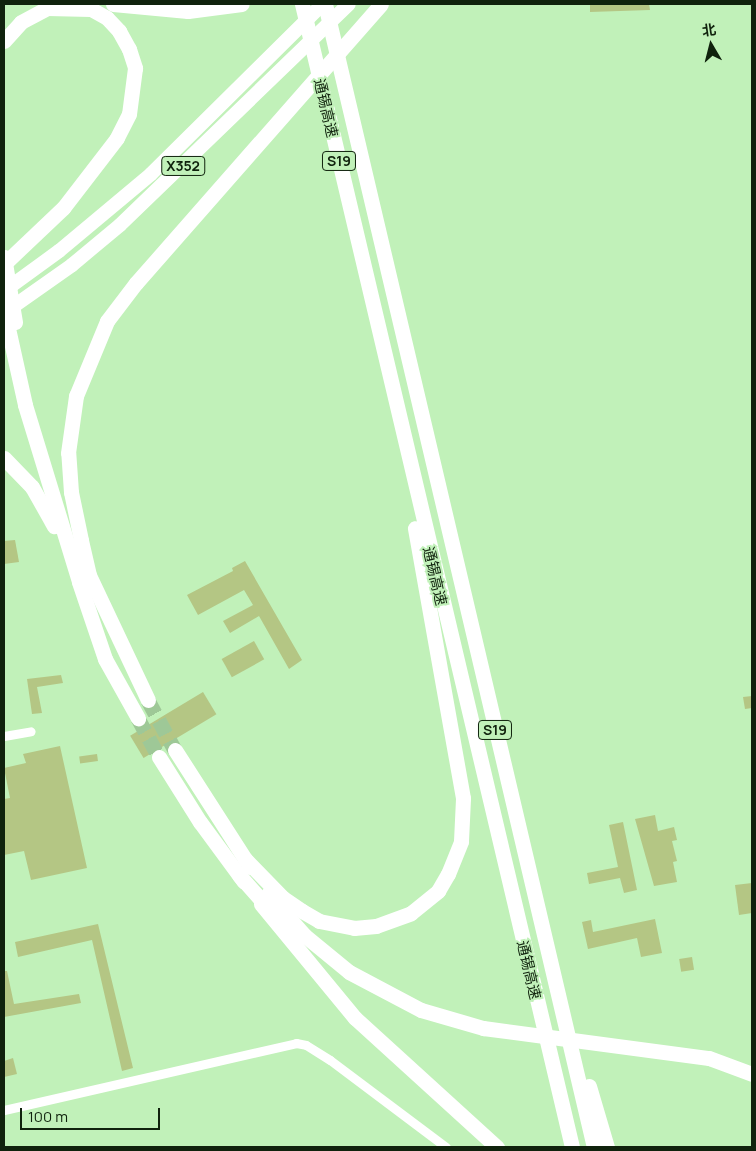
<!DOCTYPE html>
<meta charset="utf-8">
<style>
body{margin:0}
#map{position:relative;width:756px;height:1151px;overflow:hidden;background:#c1f1b9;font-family:Manrope,"Noto Sans SC",sans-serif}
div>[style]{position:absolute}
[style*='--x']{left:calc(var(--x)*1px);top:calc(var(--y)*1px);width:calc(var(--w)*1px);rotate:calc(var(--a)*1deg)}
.building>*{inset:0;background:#b4c684;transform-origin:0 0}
.motorway-tunnel>*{height:15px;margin-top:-7.5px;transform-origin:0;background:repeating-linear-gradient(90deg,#9ec897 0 15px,transparent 0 23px)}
.minor>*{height:9px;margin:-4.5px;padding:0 4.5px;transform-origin:4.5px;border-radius:4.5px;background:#fff}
.primary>*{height:14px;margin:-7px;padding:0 7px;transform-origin:7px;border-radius:7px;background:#fff}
.motorway>*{height:15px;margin:-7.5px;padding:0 7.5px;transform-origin:7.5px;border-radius:7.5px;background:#fff}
span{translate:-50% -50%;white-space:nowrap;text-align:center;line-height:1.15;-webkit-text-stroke:4px #c1f1b9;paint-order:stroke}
.shield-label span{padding:1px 4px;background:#c1f1b9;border:1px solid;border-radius:4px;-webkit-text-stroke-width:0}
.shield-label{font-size:14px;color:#10220d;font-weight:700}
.street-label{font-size:15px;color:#10220d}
.frame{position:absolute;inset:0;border:5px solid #10220d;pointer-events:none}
.north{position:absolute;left:686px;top:20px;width:50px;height:50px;-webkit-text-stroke:4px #c1f1b9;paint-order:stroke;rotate:352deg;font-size:14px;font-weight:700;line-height:20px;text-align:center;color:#10220d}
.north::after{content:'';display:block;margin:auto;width:18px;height:22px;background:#10220d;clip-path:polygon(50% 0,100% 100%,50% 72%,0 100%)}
.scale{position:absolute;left:20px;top:1108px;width:140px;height:22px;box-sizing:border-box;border:2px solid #10220d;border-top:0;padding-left:6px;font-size:15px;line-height:18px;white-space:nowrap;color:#10220d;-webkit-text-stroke:4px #c1f1b9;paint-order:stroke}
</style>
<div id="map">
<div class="building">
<div style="clip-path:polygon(590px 4px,649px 4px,650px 10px,590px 12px)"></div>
<div style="clip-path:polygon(15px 540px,19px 562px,4px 564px,4px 541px)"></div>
<div style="clip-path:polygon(245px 561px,302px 660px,289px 669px,259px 616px,230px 633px,223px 621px,253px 605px,244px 590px,198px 615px,187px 595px,233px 571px,232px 568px)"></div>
<div style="left:254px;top:641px;width:21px;height:37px;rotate:61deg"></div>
<div style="clip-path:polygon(61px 675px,63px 683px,37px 687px,42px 713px,32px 714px,27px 679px)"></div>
<div style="left:203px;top:692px;width:26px;height:85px;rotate:59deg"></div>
<div style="clip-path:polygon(752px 696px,752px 708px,745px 709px,743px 697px)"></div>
<div style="clip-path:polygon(60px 746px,87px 868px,31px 880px,24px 851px,4px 855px,4px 799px,10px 798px,4px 768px,26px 763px,23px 754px)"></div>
<div style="left:97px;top:754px;width:7px;height:18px;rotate:82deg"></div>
<div style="clip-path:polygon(655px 815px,658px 831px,674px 827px,677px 840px,672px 841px,677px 861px,673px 862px,677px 882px,654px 886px,635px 819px)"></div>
<div style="clip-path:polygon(623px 822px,637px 890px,624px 893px,620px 878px,589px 884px,587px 873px,618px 867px,609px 825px)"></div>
<div style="clip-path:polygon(752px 883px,752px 913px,739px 915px,735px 885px)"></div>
<div style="clip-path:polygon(655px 919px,662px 953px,641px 957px,637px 938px,588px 949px,582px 922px,591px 920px,593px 932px)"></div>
<div style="clip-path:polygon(98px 924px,133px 1068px,122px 1071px,92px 940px,18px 957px,15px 942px)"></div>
<div style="left:692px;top:957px;width:13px;height:13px;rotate:81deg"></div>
<div style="clip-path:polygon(4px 971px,7px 971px,14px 1004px,79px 994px,81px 1003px,4px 1017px)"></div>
<div style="clip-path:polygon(13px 1058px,17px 1074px,4px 1077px,4px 1061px)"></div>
</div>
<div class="motorway-tunnel">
<div style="--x:148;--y:700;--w:57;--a:61.6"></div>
<div style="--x:138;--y:718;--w:44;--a:61.7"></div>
</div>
<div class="minor">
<div style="--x:4;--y:736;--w:27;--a:-10"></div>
<div style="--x:4;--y:1110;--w:300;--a:-12.9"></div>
<div style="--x:296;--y:1043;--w:10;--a:11"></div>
<div style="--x:306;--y:1045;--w:28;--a:32"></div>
<div style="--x:330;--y:1060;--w:145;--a:36.9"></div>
</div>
<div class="primary">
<div style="--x:4;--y:291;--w:68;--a:-36"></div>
<div style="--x:59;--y:251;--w:120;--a:-39.9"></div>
<div style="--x:151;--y:174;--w:242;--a:-44.7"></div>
<div style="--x:4;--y:313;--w:83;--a:-35.2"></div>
<div style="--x:72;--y:265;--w:62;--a:-39.8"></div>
<div style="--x:120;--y:225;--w:318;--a:-44"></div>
</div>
<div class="motorway">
<div style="--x:113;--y:4;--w:75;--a:5.3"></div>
<div style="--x:188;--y:11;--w:54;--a:-7.4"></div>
<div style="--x:302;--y:4;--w:1174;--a:76.71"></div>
<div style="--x:325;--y:4;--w:1174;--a:76.76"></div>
<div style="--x:4;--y:41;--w:25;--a:-48"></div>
<div style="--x:21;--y:22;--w:30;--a:-28"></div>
<div style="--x:47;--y:8;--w:44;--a:1.3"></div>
<div style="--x:91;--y:9;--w:18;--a:29"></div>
<div style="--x:107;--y:18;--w:18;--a:47"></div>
<div style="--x:119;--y:31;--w:21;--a:61"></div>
<div style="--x:129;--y:49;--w:20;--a:72"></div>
<div style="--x:135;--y:68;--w:46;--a:97.4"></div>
<div style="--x:129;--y:114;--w:27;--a:117"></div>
<div style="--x:117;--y:138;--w:88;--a:127.6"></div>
<div style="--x:63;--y:208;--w:81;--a:136.5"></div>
<div style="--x:4;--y:257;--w:66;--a:80.4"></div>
<div style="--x:4;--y:310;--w:97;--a:77.5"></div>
<div style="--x:25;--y:405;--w:185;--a:73"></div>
<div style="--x:79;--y:582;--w:81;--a:71.3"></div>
<div style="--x:105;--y:659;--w:68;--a:60.8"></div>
<div style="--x:4;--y:458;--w:40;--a:46"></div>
<div style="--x:32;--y:487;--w:45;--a:60.6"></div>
<div style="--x:148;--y:700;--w:138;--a:-115.3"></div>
<div style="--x:89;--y:575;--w:36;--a:-103"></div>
<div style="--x:81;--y:540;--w:49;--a:-101.8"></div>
<div style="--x:71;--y:492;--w:39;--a:-94"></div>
<div style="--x:68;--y:453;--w:58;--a:-82"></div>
<div style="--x:76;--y:396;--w:81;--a:-67.5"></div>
<div style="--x:107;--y:321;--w:48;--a:-52.7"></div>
<div style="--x:136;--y:283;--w:371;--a:-48.7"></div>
<div style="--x:175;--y:750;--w:139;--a:57.3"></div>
<div style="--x:159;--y:757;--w:77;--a:57.8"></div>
<div style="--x:200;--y:822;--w:74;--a:53.7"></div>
<div style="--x:245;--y:859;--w:54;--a:45.7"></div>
<div style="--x:283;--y:898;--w:23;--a:34"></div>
<div style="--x:302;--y:911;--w:20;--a:30"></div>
<div style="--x:319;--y:921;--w:36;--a:11"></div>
<div style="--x:354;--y:928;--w:22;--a:-5"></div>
<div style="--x:376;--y:926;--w:37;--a:-20"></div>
<div style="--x:411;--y:913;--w:35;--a:-39"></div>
<div style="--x:438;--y:891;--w:20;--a:-60"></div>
<div style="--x:448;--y:874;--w:35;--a:-68"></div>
<div style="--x:461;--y:841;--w:43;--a:-87.3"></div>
<div style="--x:463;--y:798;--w:274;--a:-100.1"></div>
<div style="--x:239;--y:875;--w:48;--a:48.4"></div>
<div style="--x:268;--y:894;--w:55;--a:48.7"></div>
<div style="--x:304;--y:935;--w:58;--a:39.4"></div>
<div style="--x:349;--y:972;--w:81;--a:27.8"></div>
<div style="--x:421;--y:1010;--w:65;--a:16.2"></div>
<div style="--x:483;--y:1028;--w:228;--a:7.6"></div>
<div style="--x:709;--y:1058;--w:46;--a:20.4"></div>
<div style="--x:261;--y:904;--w:148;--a:50.5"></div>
<div style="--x:355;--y:1018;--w:192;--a:42.3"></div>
<div style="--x:589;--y:1086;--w:64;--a:73.6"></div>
</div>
<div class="shield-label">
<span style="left:339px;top:161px">S19</span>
<span style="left:183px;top:166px">X352</span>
<span style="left:495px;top:730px">S19</span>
</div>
<div class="street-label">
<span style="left:326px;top:108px;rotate:77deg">通锡高速</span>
<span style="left:435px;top:576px;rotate:77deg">通锡高速</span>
<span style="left:529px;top:970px;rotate:77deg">通锡高速</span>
</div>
<div class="frame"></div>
<div class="north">北</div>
<div class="scale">100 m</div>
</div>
